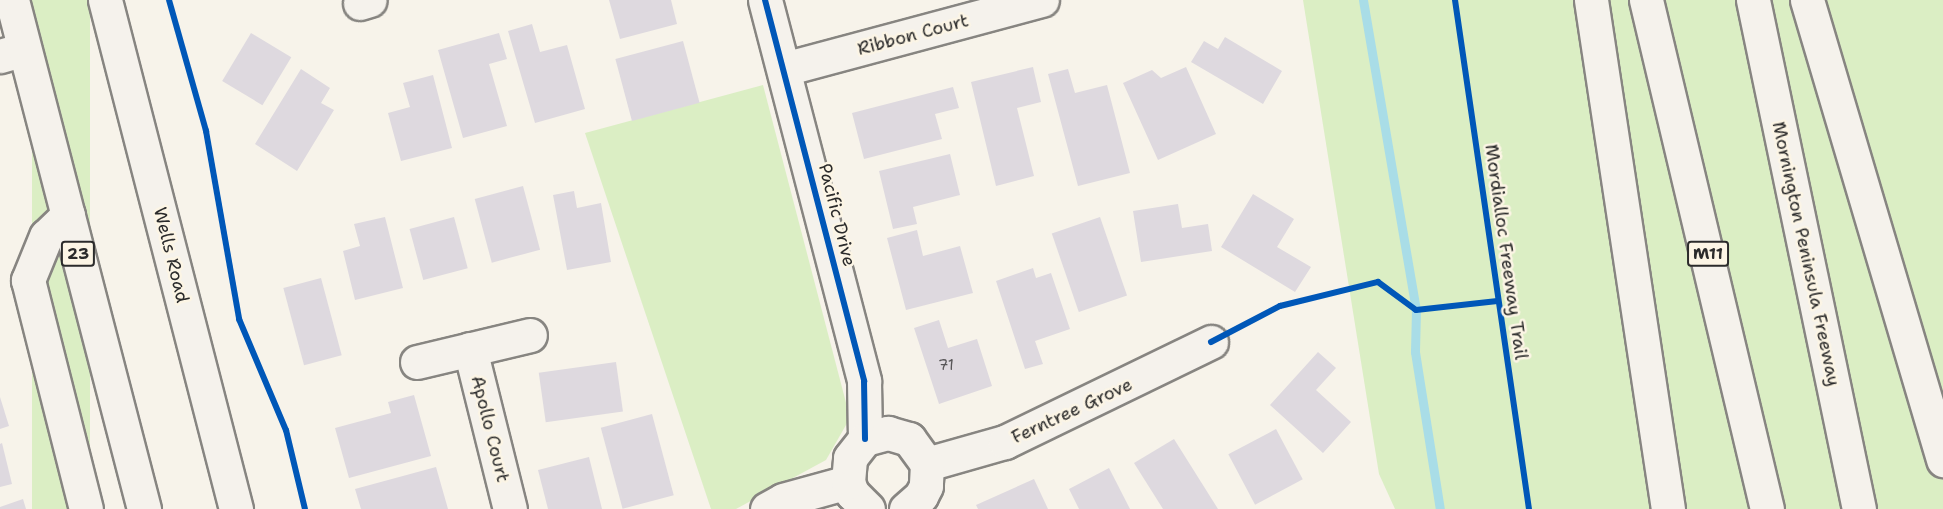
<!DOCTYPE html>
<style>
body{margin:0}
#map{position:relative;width:1943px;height:509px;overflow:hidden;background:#f7f3ea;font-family:"Shantell Sans",sans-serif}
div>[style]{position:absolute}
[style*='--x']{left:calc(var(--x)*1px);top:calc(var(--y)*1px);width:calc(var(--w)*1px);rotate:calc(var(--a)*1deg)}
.green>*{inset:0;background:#dbeec4;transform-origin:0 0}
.stream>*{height:9px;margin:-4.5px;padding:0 4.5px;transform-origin:4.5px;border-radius:4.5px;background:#a9dde7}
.building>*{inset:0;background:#ded9df;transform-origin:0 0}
.roads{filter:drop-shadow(2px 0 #878581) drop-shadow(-2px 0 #878581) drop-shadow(0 2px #878581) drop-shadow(0 -2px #878581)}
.street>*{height:33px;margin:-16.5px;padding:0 16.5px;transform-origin:16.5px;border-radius:16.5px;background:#f5f2ec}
.primary>*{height:33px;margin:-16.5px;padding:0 16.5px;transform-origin:16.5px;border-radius:16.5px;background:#f5f2ec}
.highway>*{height:33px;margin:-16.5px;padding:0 16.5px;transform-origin:16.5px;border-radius:16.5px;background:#f5f2ec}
.cycleway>*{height:6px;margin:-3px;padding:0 3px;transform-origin:3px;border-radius:3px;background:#0057b8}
span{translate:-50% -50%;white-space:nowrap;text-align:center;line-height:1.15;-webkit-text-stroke:5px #fcf5e5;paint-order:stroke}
.number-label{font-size:15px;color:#585658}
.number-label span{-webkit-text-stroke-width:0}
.shield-label span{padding:2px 4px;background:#fcf5e5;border:2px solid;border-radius:4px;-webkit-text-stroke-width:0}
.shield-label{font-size:16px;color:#2b2b2b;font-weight:700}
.street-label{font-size:18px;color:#2b2b2b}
</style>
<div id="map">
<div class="green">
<div style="left:32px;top:0;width:58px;height:525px"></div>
<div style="clip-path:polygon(1303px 0,1943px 0,1943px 509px,1395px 509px,1379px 474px)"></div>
<div style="clip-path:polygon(763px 85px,850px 418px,826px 460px,736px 509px,711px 509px,585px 133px)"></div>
</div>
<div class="stream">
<div style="--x:1363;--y:0;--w:314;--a:80.3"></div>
<div style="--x:1416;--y:310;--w:42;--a:91.4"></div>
<div style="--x:1415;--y:352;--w:159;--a:81"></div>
</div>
<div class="building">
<div style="clip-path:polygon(609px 0,671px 0,677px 24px,620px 39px)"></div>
<div style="clip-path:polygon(532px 24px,540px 52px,567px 45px,585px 109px,535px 123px,508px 31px)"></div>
<div style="left:251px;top:33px;width:47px;height:56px;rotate:31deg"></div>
<div style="clip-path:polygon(499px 33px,507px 59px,489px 64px,507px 126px,463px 138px,438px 50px)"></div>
<div style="clip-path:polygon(1225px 37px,1282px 71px,1263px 104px,1191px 62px,1204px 41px,1218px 49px)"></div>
<div style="left:683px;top:41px;width:64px;height:70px;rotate:75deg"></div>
<div style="clip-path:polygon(1033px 67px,1041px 102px,1017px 108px,1034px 176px,996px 186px,971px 82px)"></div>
<div style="clip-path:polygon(1186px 67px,1216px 134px,1158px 160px,1123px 83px,1152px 70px,1161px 78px)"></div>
<div style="clip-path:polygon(301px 69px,330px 88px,321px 103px,334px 110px,297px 171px,255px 144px)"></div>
<div style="clip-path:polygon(1068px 69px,1075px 93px,1107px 85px,1130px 173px,1078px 186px,1048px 74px)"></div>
<div style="clip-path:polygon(433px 75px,452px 148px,401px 161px,388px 113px,410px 107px,403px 83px)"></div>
<div style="clip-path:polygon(953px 87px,959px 108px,935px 114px,942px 139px,864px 159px,852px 113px)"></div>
<div style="clip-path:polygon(950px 154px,960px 195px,913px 207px,917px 224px,893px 229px,879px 171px)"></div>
<div style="left:523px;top:186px;width:66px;height:50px;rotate:75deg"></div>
<div style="clip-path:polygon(574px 191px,577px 208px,601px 203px,611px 262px,567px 270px,553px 195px)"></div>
<div style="clip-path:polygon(1253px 194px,1294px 219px,1277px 247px,1311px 267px,1295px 292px,1221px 247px)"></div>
<div style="clip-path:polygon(1178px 204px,1182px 228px,1208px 224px,1212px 251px,1141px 262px,1133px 211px)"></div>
<div style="clip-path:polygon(385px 217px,403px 288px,355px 300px,343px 251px,360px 246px,354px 224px)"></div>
<div style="left:454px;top:217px;width:53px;height:46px;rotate:75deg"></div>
<div style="left:1100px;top:217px;width:83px;height:51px;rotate:71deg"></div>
<div style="clip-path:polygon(917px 230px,923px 256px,960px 246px,973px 293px,906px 310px,887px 238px)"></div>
<div style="clip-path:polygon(1033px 268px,1036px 278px,1051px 273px,1070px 329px,1035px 341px,1043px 364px,1025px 369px,996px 281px)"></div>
<div style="left:321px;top:278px;width:80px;height:39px;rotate:75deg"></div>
<div style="clip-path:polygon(939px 320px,948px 348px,977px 339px,992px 386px,939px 404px,914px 328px)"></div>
<div style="clip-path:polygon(1318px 352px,1336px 368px,1316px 390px,1351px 422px,1323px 453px,1270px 405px)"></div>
<div style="left:616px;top:362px;width:50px;height:78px;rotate:82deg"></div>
<div style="clip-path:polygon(414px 395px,431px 456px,349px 478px,335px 428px,391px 413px,388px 402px)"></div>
<div style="clip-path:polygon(0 397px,9px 426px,0 429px)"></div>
<div style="left:652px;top:414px;width:84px;height:53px;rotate:75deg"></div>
<div style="left:1276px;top:429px;width:57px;height:54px;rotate:62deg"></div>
<div style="clip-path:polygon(1174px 439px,1218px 509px,1163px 509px,1134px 463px)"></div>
<div style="clip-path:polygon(2px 443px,12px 484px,0 487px,0 444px)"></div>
<div style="clip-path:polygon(589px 457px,602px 509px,548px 509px,538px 470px)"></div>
<div style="clip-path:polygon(436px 467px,448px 509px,361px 509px,355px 489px)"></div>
<div style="clip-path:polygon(1109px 468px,1130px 509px,1079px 509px,1069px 489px)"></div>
<div style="clip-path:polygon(1034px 479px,1048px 509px,978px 509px,976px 505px)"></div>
<div style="clip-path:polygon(23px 499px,26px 509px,0 509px,0 507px)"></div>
</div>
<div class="roads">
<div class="street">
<div style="--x:765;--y:0;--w:394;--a:75.4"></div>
<div style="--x:864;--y:381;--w:58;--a:89"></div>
<div style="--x:360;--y:3;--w:10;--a:-17"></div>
<div style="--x:0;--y:56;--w:25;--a:-16"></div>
<div style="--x:784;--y:69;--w:267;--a:-15"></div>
<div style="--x:68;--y:215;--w:30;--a:136"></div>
<div style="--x:46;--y:236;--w:48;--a:112.2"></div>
<div style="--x:28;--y:280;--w:236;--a:75.8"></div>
<div style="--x:470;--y:349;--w:165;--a:76"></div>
<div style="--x:417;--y:362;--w:116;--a:-13.4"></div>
<div style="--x:927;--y:464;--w:81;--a:-15.8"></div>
<div style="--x:1005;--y:442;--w:229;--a:-25.9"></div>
<div style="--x:767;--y:509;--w:18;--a:-29"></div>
<div style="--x:783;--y:500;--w:67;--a:-15.5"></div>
<div style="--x:868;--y:509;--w:23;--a:-135"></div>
<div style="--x:852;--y:493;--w:12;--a:-110"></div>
<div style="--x:848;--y:482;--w:24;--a:-85"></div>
<div style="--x:850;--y:458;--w:24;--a:-52"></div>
<div style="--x:865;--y:439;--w:24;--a:-15"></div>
<div style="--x:888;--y:433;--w:22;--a:16"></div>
<div style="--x:909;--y:439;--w:31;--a:54"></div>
<div style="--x:927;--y:464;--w:22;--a:93"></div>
<div style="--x:926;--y:486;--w:11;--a:117"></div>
<div style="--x:921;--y:496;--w:20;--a:139"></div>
</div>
<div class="primary">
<div style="--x:12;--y:0;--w:526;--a:75.46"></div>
<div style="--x:105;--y:0;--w:526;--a:75.57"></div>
</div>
<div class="highway">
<div style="--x:1591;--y:0;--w:515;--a:81.4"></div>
<div style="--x:1646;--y:0;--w:523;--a:76.63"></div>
<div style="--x:1753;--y:0;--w:520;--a:78.24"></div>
<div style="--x:1807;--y:0;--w:480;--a:73.5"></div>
</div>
</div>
<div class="cycleway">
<div style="--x:169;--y:0;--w:136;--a:74.2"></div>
<div style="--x:206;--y:131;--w:191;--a:80"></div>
<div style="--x:239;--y:319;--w:121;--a:67.1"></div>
<div style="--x:286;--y:430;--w:81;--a:76.5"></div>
<div style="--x:765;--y:0;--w:394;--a:75.4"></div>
<div style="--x:864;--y:381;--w:58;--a:89"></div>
<div style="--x:1455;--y:0;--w:514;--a:81.73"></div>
<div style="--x:1211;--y:342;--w:78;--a:-27.6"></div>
<div style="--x:1280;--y:306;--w:101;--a:-13.8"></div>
<div style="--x:1378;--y:282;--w:47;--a:36.4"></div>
<div style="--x:1416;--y:310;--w:82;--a:-6.3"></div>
</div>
<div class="number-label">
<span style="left:946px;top:366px">71</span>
</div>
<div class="shield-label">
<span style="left:78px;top:254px">23</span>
<span style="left:1708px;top:254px">M11</span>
</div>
<div class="street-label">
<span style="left:913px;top:35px;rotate:-15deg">Ribbon Court</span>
<span style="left:837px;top:215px;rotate:76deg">Pacific Drive</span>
<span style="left:1506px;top:252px;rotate:82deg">Mordialloc Freeway Trail</span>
<span style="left:1806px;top:254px;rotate:78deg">Mornington Peninsula Freeway</span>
<span style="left:171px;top:255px;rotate:76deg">Wells Road</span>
<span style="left:1072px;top:411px;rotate:-25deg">Ferntree Grove</span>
<span style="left:490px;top:429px;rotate:76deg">Apollo Court</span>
</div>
</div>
